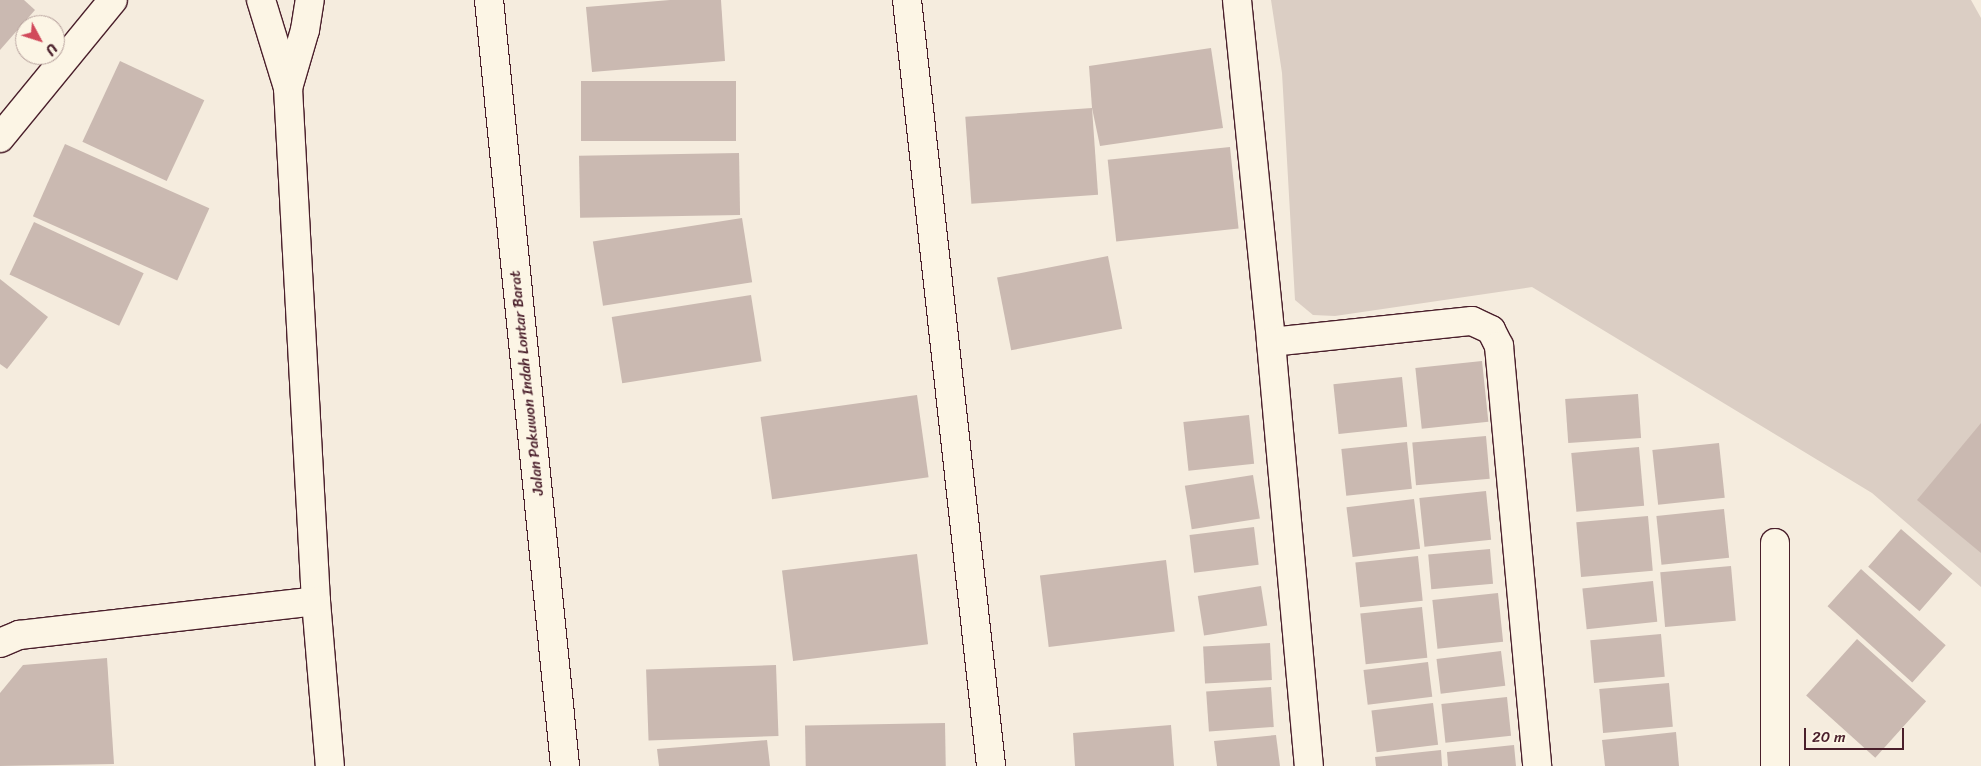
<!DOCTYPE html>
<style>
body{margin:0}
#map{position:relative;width:1981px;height:766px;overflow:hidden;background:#f5ecde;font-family:Sriracha,sans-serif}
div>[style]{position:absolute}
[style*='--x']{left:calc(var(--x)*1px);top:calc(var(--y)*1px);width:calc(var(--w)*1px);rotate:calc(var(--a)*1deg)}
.green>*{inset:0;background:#dbcec4}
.building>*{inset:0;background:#cab9b1;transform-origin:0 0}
.roads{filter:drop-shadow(1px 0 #4a1f2b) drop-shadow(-1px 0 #4a1f2b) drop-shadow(0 1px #4a1f2b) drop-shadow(0 -1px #4a1f2b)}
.minor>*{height:28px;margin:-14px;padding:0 14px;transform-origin:14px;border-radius:14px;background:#fcf5e5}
span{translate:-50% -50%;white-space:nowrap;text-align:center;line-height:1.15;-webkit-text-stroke:4.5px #fcf5e5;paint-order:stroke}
.street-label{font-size:15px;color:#4a1f2b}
.north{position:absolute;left:15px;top:15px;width:50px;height:50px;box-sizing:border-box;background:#fcf5e5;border:1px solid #b59f9b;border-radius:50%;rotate:130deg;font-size:14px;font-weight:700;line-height:20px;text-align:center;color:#4a1f2b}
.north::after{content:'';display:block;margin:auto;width:18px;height:22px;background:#d1495b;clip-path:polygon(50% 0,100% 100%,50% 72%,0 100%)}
.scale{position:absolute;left:1804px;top:728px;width:100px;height:22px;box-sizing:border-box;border:2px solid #4a1f2b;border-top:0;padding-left:6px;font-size:15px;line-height:18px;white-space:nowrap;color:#4a1f2b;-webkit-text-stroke:4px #fcf5e5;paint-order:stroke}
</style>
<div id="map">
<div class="green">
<div style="clip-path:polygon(1271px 0,1971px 0,1981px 18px,1981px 587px,1872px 493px,1532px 287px,1335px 316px,1313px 315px,1295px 300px,1282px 73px)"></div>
</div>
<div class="building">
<div style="clip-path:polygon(0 0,24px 0,35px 10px,0 50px)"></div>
<div style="clip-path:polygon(670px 0,721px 0,725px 61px,592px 72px,586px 7px)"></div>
<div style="clip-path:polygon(1211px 48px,1223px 128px,1100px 146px,1092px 108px,1089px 66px)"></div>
<div style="left:120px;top:61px;width:93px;height:89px;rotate:25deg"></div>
<div style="left:736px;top:81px;width:60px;height:155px;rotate:90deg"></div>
<div style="left:1092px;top:108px;width:87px;height:127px;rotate:86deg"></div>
<div style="left:65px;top:144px;width:158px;height:79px;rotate:24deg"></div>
<div style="left:1230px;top:147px;width:82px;height:123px;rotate:84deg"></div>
<div style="left:739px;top:153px;width:62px;height:160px;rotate:89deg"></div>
<div style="left:742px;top:218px;width:65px;height:151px;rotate:81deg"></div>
<div style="left:34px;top:222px;width:121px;height:58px;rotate:25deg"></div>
<div style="left:1108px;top:256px;width:74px;height:113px;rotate:79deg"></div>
<div style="clip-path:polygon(0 279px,48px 317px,7px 369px,0 364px)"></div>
<div style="left:751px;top:295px;width:67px;height:141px;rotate:81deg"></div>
<div style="left:1482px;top:361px;width:61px;height:67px;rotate:84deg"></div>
<div style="left:1402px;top:377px;width:50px;height:69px;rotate:84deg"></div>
<div style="left:1638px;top:394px;width:44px;height:73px;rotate:86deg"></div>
<div style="left:917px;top:395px;width:83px;height:158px;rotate:82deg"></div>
<div style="left:1249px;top:415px;width:49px;height:66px;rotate:84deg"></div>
<div style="clip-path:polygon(1981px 423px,1981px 553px,1917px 500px)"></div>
<div style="left:1486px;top:436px;width:43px;height:74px;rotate:85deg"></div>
<div style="left:1407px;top:442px;width:47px;height:66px;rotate:84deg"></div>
<div style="left:1719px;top:443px;width:55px;height:67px;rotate:84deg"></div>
<div style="left:1639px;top:447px;width:59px;height:68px;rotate:85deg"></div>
<div style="left:1253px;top:475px;width:44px;height:69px;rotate:81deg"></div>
<div style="left:1486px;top:491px;width:49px;height:67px;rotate:84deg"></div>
<div style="left:1414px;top:499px;width:50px;height:68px;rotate:83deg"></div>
<div style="left:1724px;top:509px;width:49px;height:68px;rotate:84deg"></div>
<div style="left:1648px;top:516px;width:55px;height:72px;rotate:85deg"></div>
<div style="left:1254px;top:527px;width:38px;height:65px;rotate:83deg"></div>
<div style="left:1901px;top:529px;width:68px;height:50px;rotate:41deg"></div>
<div style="left:1490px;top:549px;width:35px;height:62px;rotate:85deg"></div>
<div style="left:917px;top:554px;width:91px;height:136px;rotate:83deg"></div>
<div style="left:1418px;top:556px;width:45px;height:63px;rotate:84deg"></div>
<div style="left:1166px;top:560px;width:72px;height:127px;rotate:83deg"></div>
<div style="left:1731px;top:566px;width:55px;height:71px;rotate:85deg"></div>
<div style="left:1861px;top:569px;width:114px;height:50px;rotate:42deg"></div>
<div style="left:1653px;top:581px;width:41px;height:71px;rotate:84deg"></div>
<div style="left:1261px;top:586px;width:40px;height:64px;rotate:81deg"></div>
<div style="left:1498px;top:593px;width:49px;height:66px;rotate:84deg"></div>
<div style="left:1422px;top:607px;width:51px;height:62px;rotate:84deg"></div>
<div style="left:1661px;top:634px;width:43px;height:71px;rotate:85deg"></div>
<div style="left:1857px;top:639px;width:93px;height:76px;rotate:42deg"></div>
<div style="left:1270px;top:643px;width:37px;height:67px;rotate:87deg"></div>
<div style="left:1501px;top:651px;width:35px;height:65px;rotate:83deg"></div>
<div style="clip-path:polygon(107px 658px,114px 764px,0 766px,0 693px,23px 665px)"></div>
<div style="left:1428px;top:662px;width:35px;height:65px;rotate:83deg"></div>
<div style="left:776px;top:665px;width:71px;height:130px;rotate:88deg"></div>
<div style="left:1669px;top:683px;width:44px;height:70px;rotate:85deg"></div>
<div style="left:1271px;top:687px;width:40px;height:65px;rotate:86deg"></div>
<div style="left:1507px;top:697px;width:39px;height:66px;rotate:84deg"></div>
<div style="left:1433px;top:703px;width:42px;height:62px;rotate:83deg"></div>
<div style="left:945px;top:723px;width:43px;height:140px;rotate:89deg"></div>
<div style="clip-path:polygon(1171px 725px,1174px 766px,1075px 766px,1073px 733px)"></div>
<div style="clip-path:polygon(1676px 732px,1679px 766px,1605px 766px,1602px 740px)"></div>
<div style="clip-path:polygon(1276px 735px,1280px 766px,1217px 766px,1214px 741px)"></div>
<div style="clip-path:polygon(767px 740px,770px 766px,659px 766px,657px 749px)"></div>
<div style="clip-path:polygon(1514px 745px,1516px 766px,1448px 766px,1447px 752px)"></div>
<div style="clip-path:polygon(1441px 750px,1442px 766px,1376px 766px,1375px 757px)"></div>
</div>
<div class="roads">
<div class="minor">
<div style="--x:261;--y:0;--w:92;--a:72.9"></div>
<div style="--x:288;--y:88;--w:514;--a:86.88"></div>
<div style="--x:316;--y:601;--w:166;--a:85.2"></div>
<div style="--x:489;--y:0;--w:770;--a:84.33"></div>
<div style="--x:907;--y:0;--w:771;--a:83.74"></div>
<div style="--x:1237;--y:0;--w:344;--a:84.3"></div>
<div style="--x:1271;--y:342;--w:426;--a:84.9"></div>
<div style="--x:288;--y:88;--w:60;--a:-73.7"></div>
<div style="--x:305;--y:30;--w:30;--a:-81"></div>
<div style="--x:0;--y:138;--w:178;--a:-50.7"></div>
<div style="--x:1271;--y:342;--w:202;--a:-6"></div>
<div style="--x:1472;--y:321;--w:21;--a:25"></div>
<div style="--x:1491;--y:330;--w:18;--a:63"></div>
<div style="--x:1499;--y:346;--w:422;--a:84.8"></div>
<div style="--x:0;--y:643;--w:21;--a:-23"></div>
<div style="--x:19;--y:635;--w:299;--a:-6.5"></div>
<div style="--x:1775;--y:766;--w:223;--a:-90"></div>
</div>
</div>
<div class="street-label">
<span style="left:527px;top:383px;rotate:-96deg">Jalan Pakuwon Indah Lontar Barat</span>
</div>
<div class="north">U</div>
<div class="scale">20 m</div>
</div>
